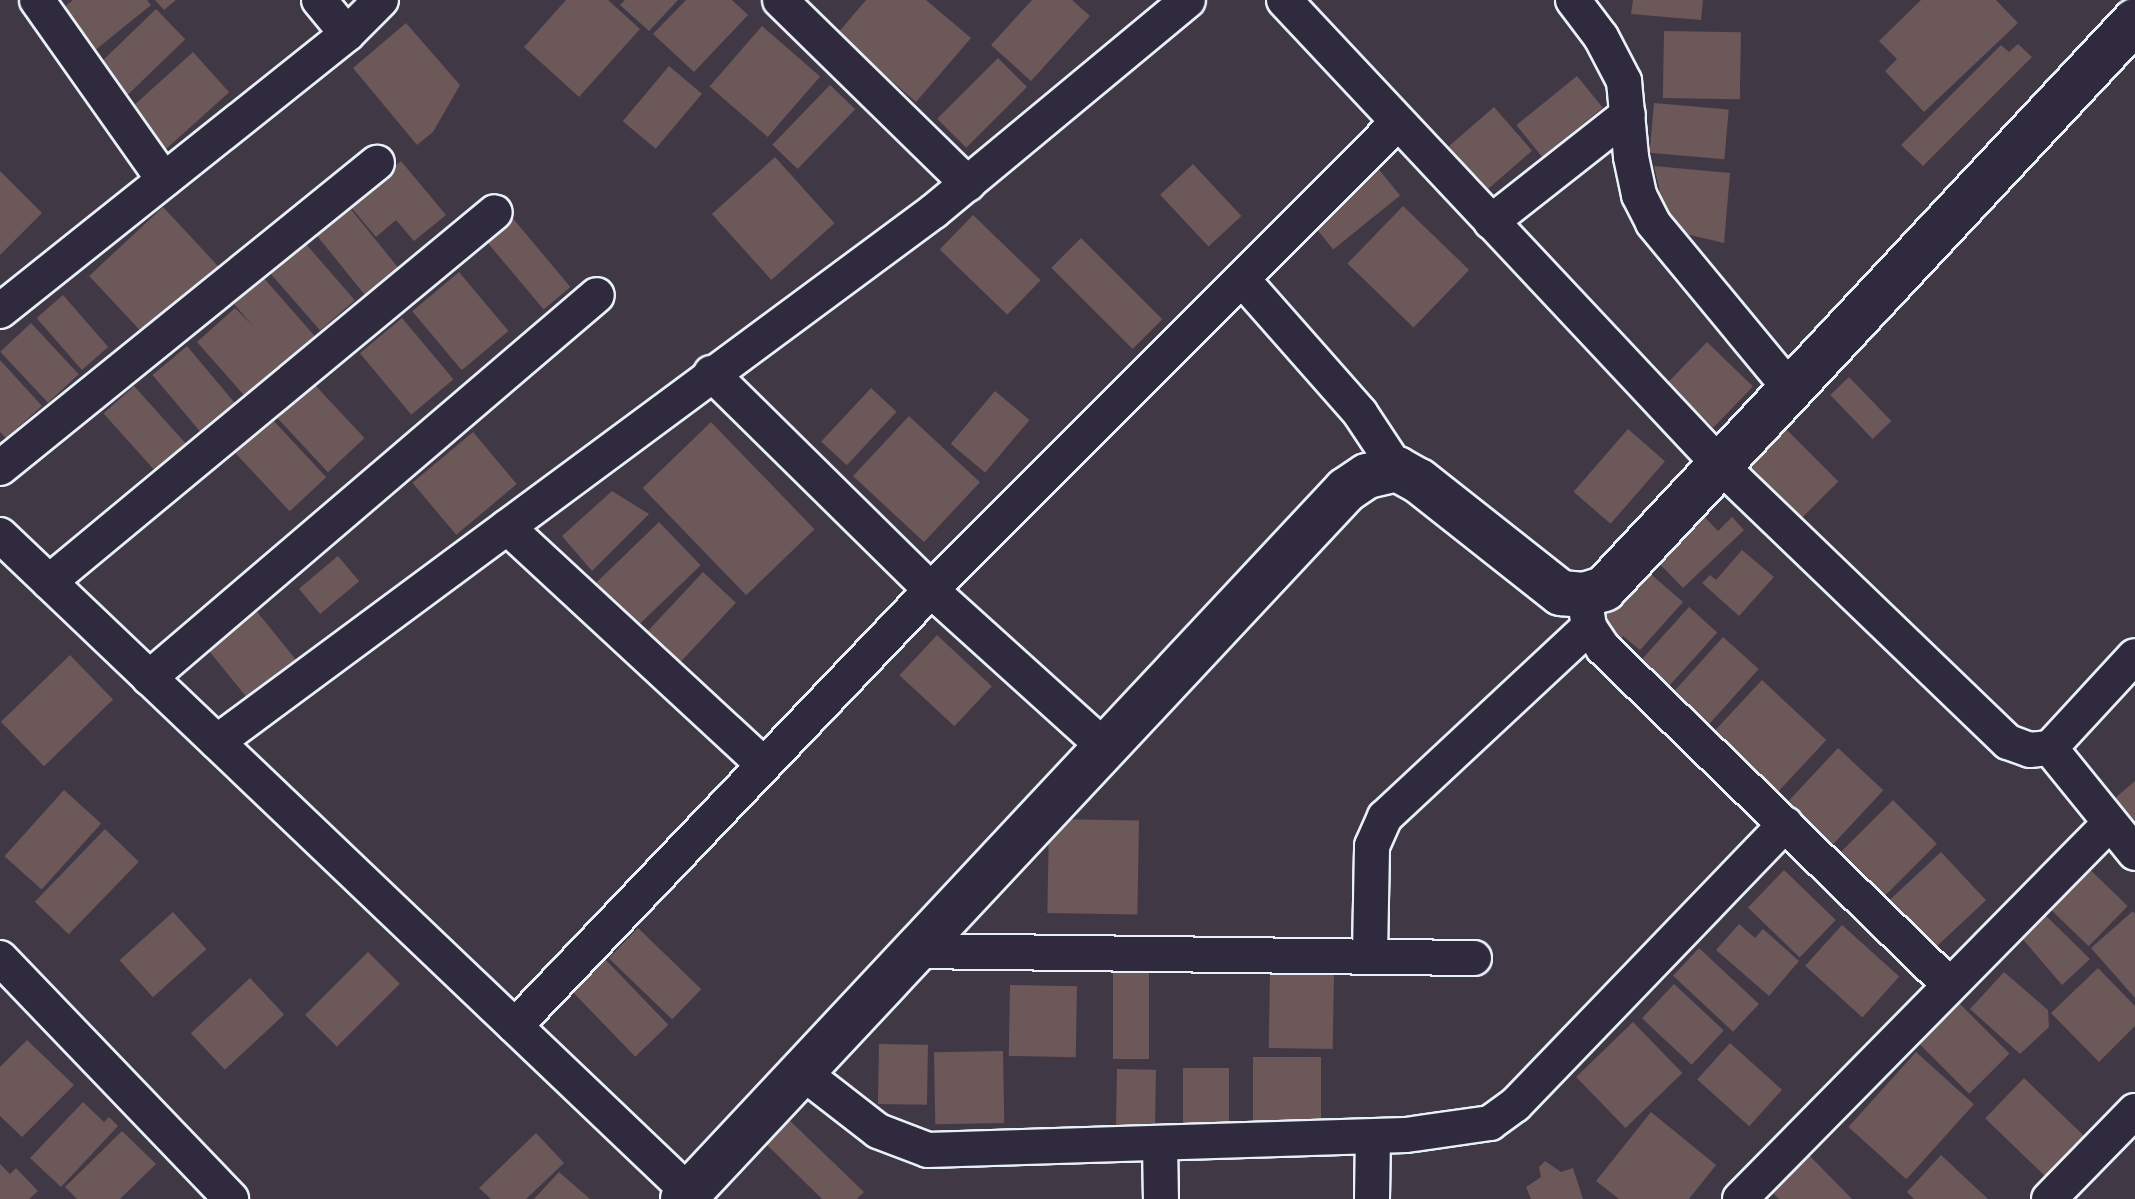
<!DOCTYPE html>
<style>
body{margin:0}
#map{position:relative;width:2135px;height:1199px;overflow:hidden;background:#413845;font-family:"Playpen Sans",sans-serif}
div>[style]{position:absolute}
[style*='--x']{left:calc(var(--x)*1px);top:calc(var(--y)*1px);width:calc(var(--w)*1px);rotate:calc(var(--a)*1deg)}
.building>*{inset:0;background:#6c5759;transform-origin:0 0}
.roads{filter:drop-shadow(2px 0 #e8f1f8) drop-shadow(-2px 0 #e8f1f8) drop-shadow(0 2px #e8f1f8) drop-shadow(0 -2px #e8f1f8)}
.street>*{height:34px;margin:-17px;padding:0 17px;transform-origin:17px;border-radius:17px;background:#2f2a3d}
.secondary>*{height:44px;margin:-22px;padding:0 22px;transform-origin:22px;border-radius:22px;background:#2f2a3d}
span{translate:-50% -50%;white-space:nowrap;text-align:center;line-height:1.15;-webkit-text-stroke:7px #2f2a3d;paint-order:stroke}
</style>
<div id="map">
<div class="building">
<div style="clip-path:polygon(73px 0,147px 0,151px 5px,88px 56px,54px 15px)"></div>
<div style="clip-path:polygon(155px 0,176px 0,164px 10px)"></div>
<div style="clip-path:polygon(566px 0,608px 0,640px 29px,579px 97px,524px 47px)"></div>
<div style="clip-path:polygon(625px 0,678px 0,649px 31px,620px 5px)"></div>
<div style="clip-path:polygon(686px 0,732px 0,748px 15px,694px 72px,653px 34px)"></div>
<div style="clip-path:polygon(866px 0,926px 0,971px 38px,916px 102px,837px 34px)"></div>
<div style="clip-path:polygon(1032px 0,1072px 0,1090px 16px,1031px 81px,991px 45px)"></div>
<div style="clip-path:polygon(1633px 0,1703px 0,1701px 20px,1631px 14px)"></div>
<div style="clip-path:polygon(1921px 0,1996px 0,2018px 23px,1924px 112px,1885px 71px,1897px 59px,1879px 41px)"></div>
<div style="left:156px;top:9px;width:42px;height:87px;rotate:46deg"></div>
<div style="clip-path:polygon(406px 23px,460px 85px,433px 132px,417px 145px,353px 68px)"></div>
<div style="left:762px;top:26px;width:77px;height:80px;rotate:41deg"></div>
<div style="left:1664px;top:31px;width:77px;height:67px;rotate:1deg"></div>
<div style="clip-path:polygon(2018px 44px,2032px 57px,1923px 166px,1901px 145px,2001px 45px,2009px 52px)"></div>
<div style="left:193px;top:52px;width:54px;height:91px;rotate:48deg"></div>
<div style="left:998px;top:58px;width:41px;height:86px;rotate:45deg"></div>
<div style="left:669px;top:66px;width:43px;height:72px;rotate:40deg"></div>
<div style="left:1577px;top:76px;width:41px;height:78px;rotate:51deg"></div>
<div style="left:830px;top:85px;width:35px;height:83px;rotate:44deg"></div>
<div style="left:1654px;top:103px;width:75px;height:50px;rotate:5deg"></div>
<div style="left:1494px;top:107px;width:58px;height:61px;rotate:49deg"></div>
<div style="left:775px;top:157px;width:89px;height:85px;rotate:48deg"></div>
<div style="clip-path:polygon(401px 161px,446px 215px,414px 241px,396px 220px,376px 237px,349px 205px)"></div>
<div style="left:1373px;top:162px;width:43px;height:86px;rotate:51deg"></div>
<div style="left:1193px;top:164px;width:71px;height:45px;rotate:47deg"></div>
<div style="clip-path:polygon(1654px 166px,1730px 173px,1724px 243px,1669px 230px)"></div>
<div style="clip-path:polygon(0 171px,42px 213px,0 255px)"></div>
<div style="left:345px;top:202px;width:88px;height:43px;rotate:51deg"></div>
<div style="left:1403px;top:206px;width:92px;height:80px;rotate:44deg"></div>
<div style="left:163px;top:207px;width:83px;height:101px;rotate:47deg"></div>
<div style="left:510px;top:215px;width:94px;height:35px;rotate:50deg"></div>
<div style="left:973px;top:215px;width:94px;height:48px;rotate:44deg"></div>
<div style="left:1081px;top:238px;width:115px;height:42px;rotate:45deg"></div>
<div style="left:305px;top:243px;width:76px;height:46px;rotate:49deg"></div>
<div style="left:459px;top:272px;width:77px;height:61px;rotate:50deg"></div>
<div style="clip-path:polygon(263px 277px,319px 341px,250px 402px,197px 342px,235px 308px,253px 326px,233px 303px)"></div>
<div style="left:63px;top:295px;width:69px;height:35px;rotate:49deg"></div>
<div style="left:402px;top:318px;width:80px;height:55px;rotate:50deg"></div>
<div style="left:31px;top:323px;width:70px;height:42px;rotate:47deg"></div>
<div style="left:1707px;top:342px;width:64px;height:57px;rotate:44deg"></div>
<div style="left:187px;top:346px;width:88px;height:45px;rotate:50deg"></div>
<div style="clip-path:polygon(0 360px,42px 406px,6px 438px,0 432px)"></div>
<div style="left:1849px;top:377px;width:61px;height:26px;rotate:46deg"></div>
<div style="left:314px;top:384px;width:74px;height:50px;rotate:47deg"></div>
<div style="left:134px;top:386px;width:81px;height:41px;rotate:48deg"></div>
<div style="left:871px;top:388px;width:35px;height:73px;rotate:43deg"></div>
<div style="left:995px;top:391px;width:45px;height:69px;rotate:40deg"></div>
<div style="left:909px;top:416px;width:97px;height:82px;rotate:43deg"></div>
<div style="left:271px;top:418px;width:81px;height:50px;rotate:47deg"></div>
<div style="left:711px;top:422px;width:149px;height:95px;rotate:46deg"></div>
<div style="left:1779px;top:422px;width:84px;height:55px;rotate:45deg"></div>
<div style="left:1628px;top:429px;width:49px;height:83px;rotate:41deg"></div>
<div style="left:473px;top:432px;width:68px;height:79px;rotate:50deg"></div>
<div style="clip-path:polygon(612px 491px,649px 514px,592px 571px,562px 536px)"></div>
<div style="clip-path:polygon(1698px 510px,1718px 531px,1732px 517px,1744px 530px,1683px 588px,1651px 555px)"></div>
<div style="left:659px;top:522px;width:60px;height:91px;rotate:46deg"></div>
<div style="clip-path:polygon(1742px 550px,1774px 577px,1739px 616px,1702px 583px,1710px 575px,1716px 580px)"></div>
<div style="left:338px;top:556px;width:33px;height:51px;rotate:50deg"></div>
<div style="clip-path:polygon(1646px 570px,1683px 602px,1640px 650px,1623px 636px,1618px 642px,1598px 624px)"></div>
<div style="left:703px;top:572px;width:45px;height:88px;rotate:43deg"></div>
<div style="left:1689px;top:607px;width:38px;height:71px;rotate:42deg"></div>
<div style="left:254px;top:608px;width:77px;height:62px;rotate:51deg"></div>
<div style="left:937px;top:635px;width:75px;height:55px;rotate:43deg"></div>
<div style="left:1723px;top:637px;width:48px;height:88px;rotate:42deg"></div>
<div style="left:70px;top:655px;width:62px;height:96px;rotate:46deg"></div>
<div style="left:1762px;top:680px;width:88px;height:86px;rotate:43deg"></div>
<div style="left:1838px;top:748px;width:62px;height:85px;rotate:43deg"></div>
<div style="clip-path:polygon(2135px 781px,2135px 837px,2107px 805px)"></div>
<div style="left:64px;top:790px;width:50px;height:89px;rotate:42deg"></div>
<div style="left:1893px;top:800px;width:62px;height:73px;rotate:45deg"></div>
<div style="left:1049px;top:819px;width:90px;height:94px;rotate:1deg"></div>
<div style="left:105px;top:829px;width:47px;height:101px;rotate:44deg"></div>
<div style="left:1941px;top:852px;width:66px;height:75px;rotate:47deg"></div>
<div style="left:2078px;top:858px;width:69px;height:56px;rotate:44deg"></div>
<div style="left:1784px;top:870px;width:72px;height:52px;rotate:44deg"></div>
<div style="clip-path:polygon(2034px 904px,2090px 959px,2062px 985px,2014px 929px)"></div>
<div style="clip-path:polygon(2133px 911px,2135px 914px,2135px 998px,2091px 948px)"></div>
<div style="left:173px;top:912px;width:50px;height:72px;rotate:48deg"></div>
<div style="clip-path:polygon(1739px 924px,1755px 938px,1763px 929px,1799px 961px,1769px 996px,1716px 950px)"></div>
<div style="left:1842px;top:925px;width:77px;height:55px;rotate:42deg"></div>
<div style="left:638px;top:928px;width:88px;height:42px;rotate:44deg"></div>
<div style="left:1699px;top:948px;width:82px;height:38px;rotate:43deg"></div>
<div style="left:368px;top:952px;width:45px;height:89px;rotate:45deg"></div>
<div style="left:601px;top:955px;width:97px;height:46px;rotate:46deg"></div>
<div style="left:1113px;top:964px;width:36px;height:95px"></div>
<div style="clip-path:polygon(2098px 968px,2135px 1006px,2135px 1026px,2099px 1062px,2051px 1013px)"></div>
<div style="clip-path:polygon(2004px 972px,2048px 1010px,2049px 1027px,2020px 1054px,1970px 1009px)"></div>
<div style="left:1270px;top:973px;width:64px;height:75px;rotate:1deg"></div>
<div style="left:250px;top:978px;width:50px;height:81px;rotate:47deg"></div>
<div style="left:1674px;top:984px;width:68px;height:47px;rotate:43deg"></div>
<div style="left:1010px;top:985px;width:67px;height:71px;rotate:1deg"></div>
<div style="left:1948px;top:992px;width:87px;height:57px;rotate:45deg"></div>
<div style="left:1633px;top:1022px;width:71px;height:79px;rotate:46deg"></div>
<div style="clip-path:polygon(27px 1040px,74px 1085px,22px 1137px,0 1116px,0 1067px)"></div>
<div style="left:1730px;top:1043px;width:70px;height:49px;rotate:42deg"></div>
<div style="left:879px;top:1044px;width:49px;height:60px;rotate:1deg"></div>
<div style="left:1003px;top:1051px;width:72px;height:69px;rotate:89deg"></div>
<div style="left:1916px;top:1052px;width:78px;height:101px;rotate:42deg"></div>
<div style="left:1321px;top:1057px;width:65px;height:68px;rotate:90deg"></div>
<div style="left:1183px;top:1068px;width:46px;height:63px"></div>
<div style="left:1117px;top:1069px;width:39px;height:59px;rotate:1deg"></div>
<div style="left:2024px;top:1078px;width:93px;height:56px;rotate:44deg"></div>
<div style="clip-path:polygon(83px 1102px,104px 1122px,109px 1117px,118px 1126px,61px 1187px,30px 1158px)"></div>
<div style="clip-path:polygon(1651px 1112px,1716px 1165px,1689px 1199px,1619px 1199px,1596px 1181px)"></div>
<div style="clip-path:polygon(784px 1115px,864px 1192px,857px 1199px,822px 1199px,760px 1138px)"></div>
<div style="clip-path:polygon(122px 1131px,156px 1164px,120px 1199px,77px 1199px,65px 1187px)"></div>
<div style="clip-path:polygon(536px 1133px,564px 1163px,526px 1199px,491px 1199px,479px 1188px)"></div>
<div style="clip-path:polygon(1805px 1151px,1852px 1199px,1779px 1199px,1767px 1187px)"></div>
<div style="clip-path:polygon(1941px 1155px,1988px 1199px,1914px 1199px,1907px 1192px)"></div>
<div style="clip-path:polygon(1545px 1161px,1561px 1172px,1573px 1168px,1583px 1199px,1531px 1199px,1526px 1187px,1541px 1177px,1539px 1167px)"></div>
<div style="clip-path:polygon(0 1164px,10px 1174px,16px 1168px,38px 1191px,29px 1199px,0 1199px)"></div>
<div style="clip-path:polygon(559px 1172px,590px 1199px,534px 1199px)"></div>
</div>
<div class="roads">
<div class="street">
<div style="--x:37;--y:0;--w:220;--a:54.8"></div>
<div style="--x:319;--y:0;--w:44;--a:50.5"></div>
<div style="--x:780;--y:0;--w:263;--a:44.4"></div>
<div style="--x:1284;--y:0;--w:640;--a:46.84"></div>
<div style="--x:1722;--y:467;--w:397;--a:43.9"></div>
<div style="--x:2008;--y:742;--w:23;--a:20"></div>
<div style="--x:2030;--y:750;--w:20;--a:-6"></div>
<div style="--x:2050;--y:748;--w:125;--a:-47.3"></div>
<div style="--x:1573;--y:0;--w:46;--a:52.9"></div>
<div style="--x:1601;--y:37;--w:50;--a:62.4"></div>
<div style="--x:1624;--y:81;--w:76;--a:84.7"></div>
<div style="--x:1631;--y:157;--w:39;--a:78"></div>
<div style="--x:1639;--y:195;--w:31;--a:63"></div>
<div style="--x:1653;--y:223;--w:218;--a:50.4"></div>
<div style="--x:1491;--y:222;--w:174;--a:-38.2"></div>
<div style="--x:1242;--y:279;--w:179;--a:48.6"></div>
<div style="--x:1360;--y:413;--w:67;--a:56.5"></div>
<div style="--x:0;--y:311;--w:444;--a:-38.6"></div>
<div style="--x:347;--y:34;--w:48;--a:-45"></div>
<div style="--x:711;--y:373;--w:309;--a:44.6"></div>
<div style="--x:931;--y:590;--w:234;--a:42.1"></div>
<div style="--x:0;--y:468;--w:485;--a:-39"></div>
<div style="--x:507;--y:527;--w:350;--a:42.8"></div>
<div style="--x:0;--y:535;--w:962;--a:43.65"></div>
<div style="--x:49;--y:582;--w:579;--a:-39.68"></div>
<div style="--x:1584;--y:595;--w:32;--a:81"></div>
<div style="--x:1589;--y:627;--w:25;--a:56"></div>
<div style="--x:1603;--y:648;--w:482;--a:44.2"></div>
<div style="--x:149;--y:678;--w:589;--a:-40.53"></div>
<div style="--x:217;--y:742;--w:892;--a:-36.52"></div>
<div style="--x:934;--y:211;--w:330;--a:-39.7"></div>
<div style="--x:2050;--y:748;--w:135;--a:51"></div>
<div style="--x:914;--y:951;--w:560;--a:0.72"></div>
<div style="--x:1370;--y:953;--w:107;--a:-88.9"></div>
<div style="--x:1372;--y:846;--w:32;--a:-66"></div>
<div style="--x:1385;--y:817;--w:279;--a:-43"></div>
<div style="--x:0;--y:958;--w:334;--a:46.2"></div>
<div style="--x:515;--y:1026;--w:603;--a:-46.34"></div>
<div style="--x:931;--y:590;--w:661;--a:-45.06"></div>
<div style="--x:802;--y:1072;--w:96;--a:37.8"></div>
<div style="--x:878;--y:1131;--w:53;--a:20.8"></div>
<div style="--x:928;--y:1150;--w:478;--a:-1.8"></div>
<div style="--x:1406;--y:1135;--w:85;--a:-8.1"></div>
<div style="--x:1490;--y:1123;--w:31;--a:-36"></div>
<div style="--x:1515;--y:1105;--w:390;--a:-46.1"></div>
<div style="--x:1160;--y:1144;--w:55;--a:89"></div>
<div style="--x:1372;--y:1199;--w:62;--a:-89.1"></div>
<div style="--x:1740;--y:1199;--w:525;--a:-45.46"></div>
<div style="--x:2049;--y:1199;--w:123;--a:-45.7"></div>
</div>
<div class="secondary">
<div style="--x:683;--y:1199;--w:971;--a:-46.92"></div>
<div style="--x:1346;--y:490;--w:25;--a:-34"></div>
<div style="--x:1367;--y:476;--w:31;--a:-13"></div>
<div style="--x:1397;--y:469;--w:25;--a:29"></div>
<div style="--x:1419;--y:481;--w:181;--a:38.3"></div>
<div style="--x:1561;--y:593;--w:23;--a:5"></div>
<div style="--x:1584;--y:595;--w:21;--a:-17"></div>
<div style="--x:1604;--y:589;--w:778;--a:-46.93"></div>
</div>
</div>
</div>
